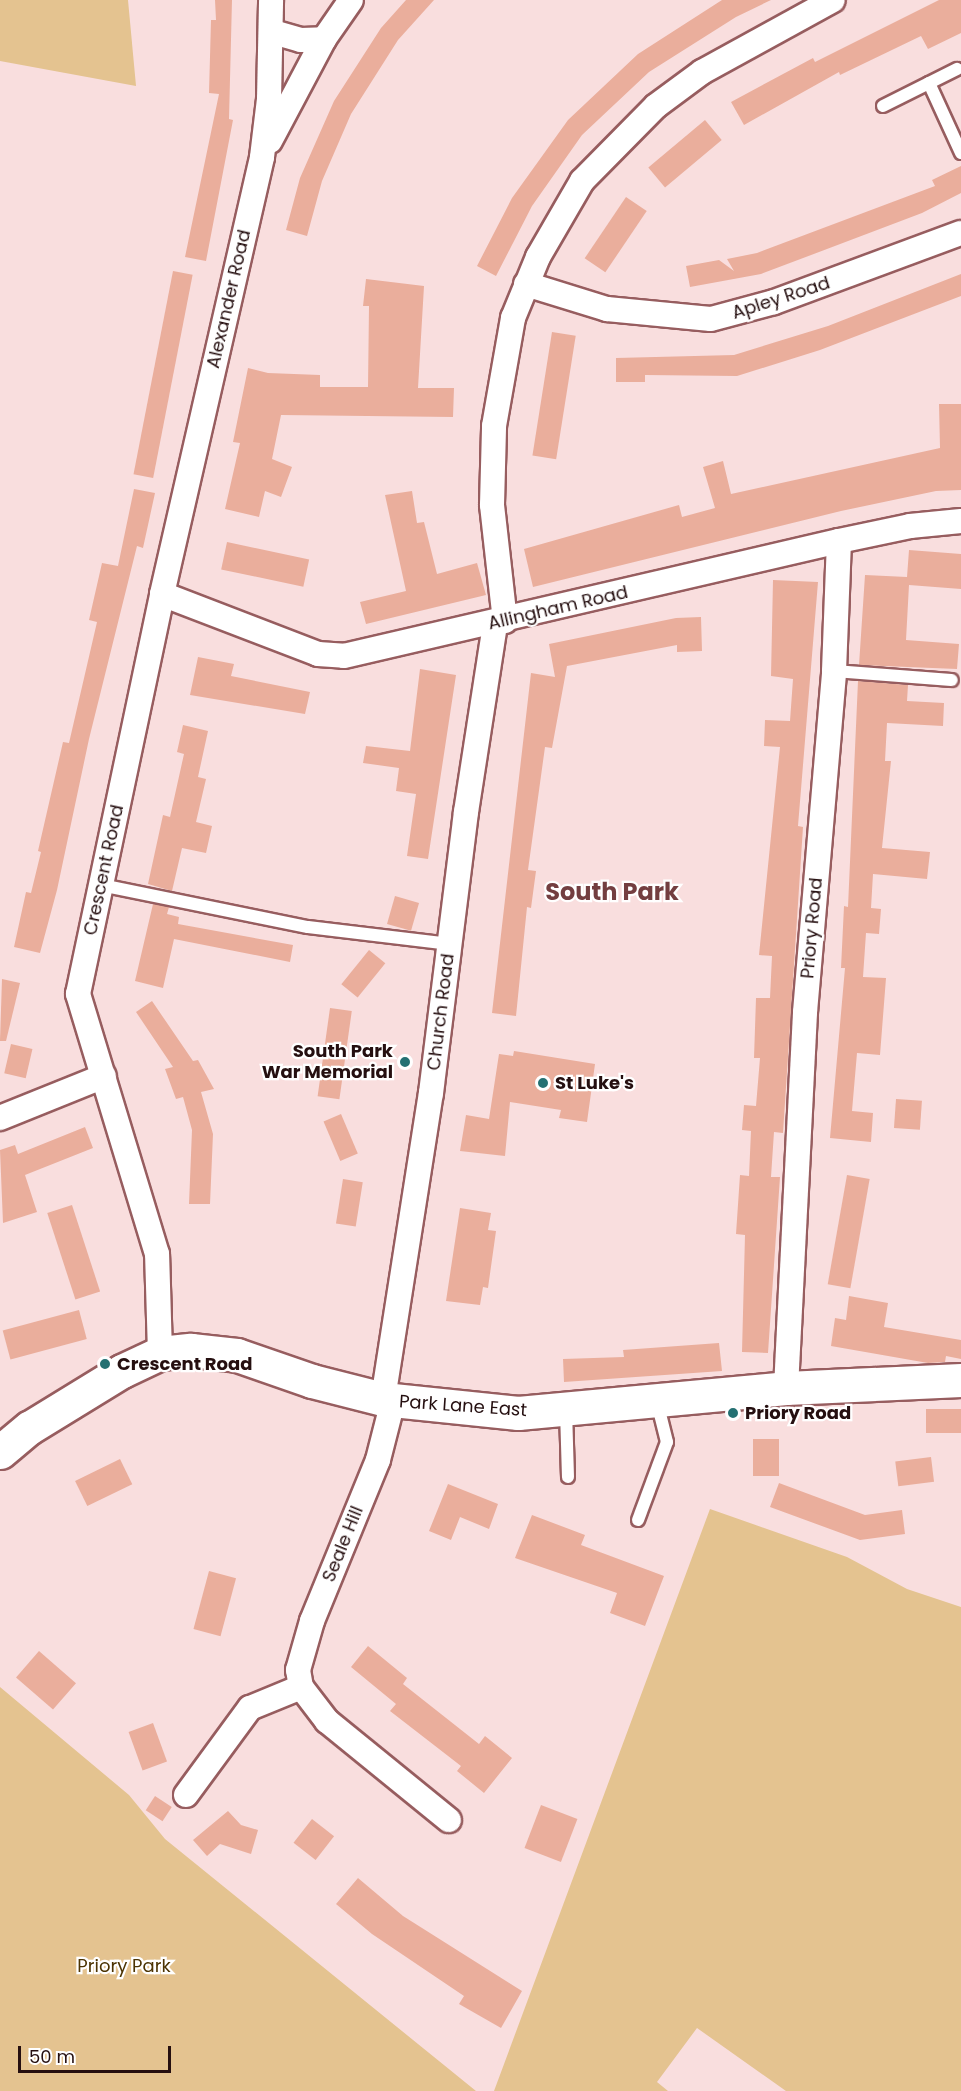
<!DOCTYPE html>
<style>
body{margin:0}
#map{position:relative;width:961px;height:2091px;overflow:hidden;background:#f9dede;font-family:Poppins,sans-serif}
div>[style]{position:absolute}
[style*='--x']{left:calc(var(--x)*1px);top:calc(var(--y)*1px);width:calc(var(--w)*1px);rotate:calc(var(--a)*1deg)}
.green>*{inset:0;background:#e4c390}
.building>*{inset:0;background:#eaae9c;transform-origin:0 0}
.roads{filter:drop-shadow(2px 0 #975d5f) drop-shadow(-2px 0 #975d5f) drop-shadow(0 2px #975d5f) drop-shadow(0 -2px #975d5f)}
.lane>*{height:12px;margin:-6px;padding:0 6px;transform-origin:6px;border-radius:6px;background:#fff}
.street>*{height:24px;margin:-12px;padding:0 12px;transform-origin:12px;border-radius:12px;background:#fff}
.secondary>*{height:33px;margin:-16.5px;padding:0 16.5px;transform-origin:16.5px;border-radius:16.5px;background:#fff}
.dots>*{width:16px;height:16px;translate:-50% -50%;box-sizing:border-box;border:3px solid #fff;border-radius:50%}
span{translate:-50% -50%;white-space:nowrap;text-align:center;line-height:1.15;-webkit-text-stroke:4.5px #fff;paint-order:stroke}
.street-label{font-size:18px;color:#250f10}
.poi-label{font-size:18px;color:#250f10;font-weight:700}
.right{translate:-100% -50%;text-align:right}
.left{translate:0 -50%;text-align:left}
.park-label{font-size:18px;color:#4c3302}
.district-label{font-size:24px;color:#733e40;font-weight:700}
.scale{position:absolute;left:18px;top:2046px;width:153px;height:27px;box-sizing:border-box;border:3px solid #250f10;border-top:0;padding-left:8px;font-size:18px;line-height:21px;white-space:nowrap;color:#250f10;-webkit-text-stroke:4px #fff;paint-order:stroke}
</style>
<div id="map">
<div class="green">
<div style="clip-path:polygon(0 0,128px 0,136px 86px,0 61px)"></div>
<div style="clip-path:polygon(710px 1509px,847px 1557px,907px 1589px,961px 1607px,961px 2091px,786px 2091px,697px 2028px,657px 2082px,668px 2091px,494px 2091px)"></div>
<div style="clip-path:polygon(0 1687px,129px 1795px,165px 1839px,476px 2091px,0 2091px)"></div>
</div>
<div class="building">
<div style="clip-path:polygon(215px 0,232px 0,229px 119px,233px 120px,206px 261px,185px 257px,219px 94px,209px 93px,211px 20px,216px 20px)"></div>
<div style="clip-path:polygon(406px 0,434px 0,398px 40px,351px 114px,322px 181px,307px 236px,286px 230px,300px 178px,334px 101px,381px 28px)"></div>
<div style="clip-path:polygon(722px 0,771px 0,736px 17px,649px 72px,582px 135px,532px 206px,496px 276px,477px 266px,512px 198px,568px 120px,638px 54px)"></div>
<div style="clip-path:polygon(939px 0,961px 0,961px 33px,928px 49px,921px 36px,840px 75px,839px 72px,744px 125px,731px 102px,813px 58px,815px 62px)"></div>
<div style="left:705px;top:120px;width:26px;height:74px;rotate:50deg"></div>
<div style="clip-path:polygon(961px 166px,961px 193px,922px 213px,761px 274px,690px 287px,686px 266px,719px 260px,734px 271px,727px 259px,757px 253px,935px 186px,932px 180px)"></div>
<div style="left:626px;top:197px;width:25px;height:74px;rotate:34deg"></div>
<div style="left:173px;top:271px;width:20px;height:207px;rotate:11deg"></div>
<div style="clip-path:polygon(961px 274px,961px 296px,820px 350px,737px 376px,645px 375px,645px 382px,616px 382px,616px 358px,734px 355px,828px 326px)"></div>
<div style="clip-path:polygon(366px 279px,424px 286px,418px 388px,454px 388px,453px 417px,281px 415px,272px 459px,292px 467px,281px 497px,265px 491px,259px 517px,225px 509px,240px 443px,233px 442px,248px 368px,268px 373px,320px 375px,320px 387px,368px 387px,369px 306px,363px 306px)"></div>
<div style="left:552px;top:332px;width:24px;height:125px;rotate:9deg"></div>
<div style="clip-path:polygon(939px 404px,961px 404px,961px 490px,936px 491px,841px 511px,533px 587px,524px 549px,679px 505px,682px 517px,715px 508px,703px 467px,723px 461px,731px 494px,940px 448px)"></div>
<div style="clip-path:polygon(134px 489px,155px 493px,143px 548px,137px 546px,89px 739px,57px 890px,40px 953px,14px 947px,26px 892px,31px 893px,41px 852px,38px 851px,63px 742px,69px 743px,97px 622px,89px 620px,102px 563px,118px 566px)"></div>
<div style="clip-path:polygon(412px 491px,417px 523px,424px 522px,437px 574px,477px 563px,486px 595px,366px 624px,360px 602px,406px 591px,385px 495px)"></div>
<div style="left:227px;top:542px;width:84px;height:28px;rotate:12deg"></div>
<div style="clip-path:polygon(909px 550px,961px 554px,961px 589px,909px 585px,906px 640px,959px 644px,957px 669px,859px 665px,865px 575px,907px 577px)"></div>
<div style="clip-path:polygon(773px 580px,818px 582px,798px 826px,803px 827px,783px 1133px,774px 1132px,771px 1177px,780px 1177px,768px 1353px,742px 1352px,745px 1235px,736px 1234px,740px 1175px,749px 1176px,751px 1131px,742px 1130px,744px 1105px,756px 1106px,760px 1058px,754px 1058px,756px 998px,770px 998px,772px 956px,759px 955px,780px 747px,764px 746px,765px 720px,790px 721px,793px 679px,771px 676px)"></div>
<div style="clip-path:polygon(701px 617px,702px 651px,677px 652px,677px 645px,567px 666px,552px 748px,545px 747px,528px 870px,536px 871px,531px 908px,527px 907px,516px 1016px,492px 1013px,531px 673px,555px 677px,549px 644px,676px 618px)"></div>
<div style="clip-path:polygon(198px 657px,234px 664px,231px 676px,310px 692px,305px 714px,190px 695px)"></div>
<div style="clip-path:polygon(420px 669px,456px 675px,428px 859px,407px 856px,416px 794px,396px 791px,399px 768px,363px 763px,366px 746px,410px 751px)"></div>
<div style="clip-path:polygon(858px 681px,908px 685px,907px 701px,944px 703px,943px 726px,887px 723px,885px 761px,891px 761px,882px 848px,930px 852px,927px 879px,873px 874px,871px 908px,881px 909px,879px 934px,866px 933px,863px 977px,886px 978px,880px 1055px,857px 1053px,852px 1111px,873px 1113px,871px 1142px,830px 1138px,845px 968px,841px 968px,844px 906px,848px 907px)"></div>
<div style="clip-path:polygon(183px 725px,208px 731px,198px 777px,206px 779px,196px 822px,212px 826px,206px 853px,182px 848px,172px 891px,148px 884px,163px 815px,170px 817px,184px 754px,177px 752px)"></div>
<div style="left:395px;top:896px;width:25px;height:29px;rotate:16deg"></div>
<div style="clip-path:polygon(153px 904px,169px 907px,167px 914px,179px 917px,178px 924px,293px 945px,290px 962px,174px 939px,163px 988px,135px 981px)"></div>
<div style="left:369px;top:950px;width:21px;height:44px;rotate:39deg"></div>
<div style="clip-path:polygon(2px 979px,20px 983px,6px 1041px,0 1041px)"></div>
<div style="clip-path:polygon(152px 1001px,193px 1061px,198px 1060px,214px 1089px,201px 1092px,213px 1134px,210px 1204px,189px 1204px,192px 1130px,183px 1097px,176px 1099px,165px 1069px,173px 1067px,136px 1012px)"></div>
<div style="left:330px;top:1008px;width:22px;height:89px;rotate:8deg"></div>
<div style="left:11px;top:1044px;width:22px;height:30px;rotate:13deg"></div>
<div style="clip-path:polygon(514px 1051px,595px 1064px,587px 1122px,559px 1118px,561px 1110px,510px 1102px,505px 1156px,460px 1151px,466px 1115px,489px 1119px,499px 1054px,513px 1056px)"></div>
<div style="left:896px;top:1099px;width:26px;height:29px;rotate:4deg"></div>
<div style="left:341px;top:1114px;width:43px;height:19px;rotate:67deg"></div>
<div style="clip-path:polygon(85px 1127px,93px 1148px,25px 1175px,37px 1212px,3px 1223px,0 1150px,15px 1145px,18px 1154px)"></div>
<div style="left:847px;top:1175px;width:23px;height:111px;rotate:10deg"></div>
<div style="left:343px;top:1179px;width:20px;height:45px;rotate:9deg"></div>
<div style="left:72px;top:1205px;width:91px;height:26px;rotate:72deg"></div>
<div style="clip-path:polygon(460px 1208px,491px 1213px,488px 1230px,496px 1231px,488px 1288px,483px 1287px,480px 1305px,446px 1301px)"></div>
<div style="clip-path:polygon(849px 1296px,888px 1303px,884px 1327px,961px 1340px,961px 1359px,946px 1356px,945px 1362px,928px 1363px,831px 1346px,835px 1318px,846px 1320px)"></div>
<div style="left:79px;top:1310px;width:30px;height:79px;rotate:75deg"></div>
<div style="clip-path:polygon(719px 1343px,722px 1371px,564px 1382px,563px 1359px,624px 1357px,623px 1350px)"></div>
<div style="left:961px;top:1409px;width:24px;height:35px;rotate:90deg"></div>
<div style="left:753px;top:1439px;width:26px;height:37px"></div>
<div style="left:931px;top:1457px;width:25px;height:36px;rotate:83deg"></div>
<div style="left:120px;top:1459px;width:28px;height:50px;rotate:64deg"></div>
<div style="clip-path:polygon(779px 1483px,865px 1515px,902px 1510px,905px 1534px,860px 1540px,770px 1507px)"></div>
<div style="clip-path:polygon(448px 1484px,498px 1504px,489px 1529px,460px 1517px,451px 1540px,429px 1531px)"></div>
<div style="clip-path:polygon(532px 1515px,585px 1535px,581px 1545px,664px 1576px,645px 1626px,610px 1613px,617px 1593px,515px 1558px)"></div>
<div style="left:209px;top:1571px;width:28px;height:60px;rotate:15deg"></div>
<div style="clip-path:polygon(368px 1646px,407px 1678px,403px 1684px,479px 1744px,485px 1736px,512px 1758px,484px 1793px,457px 1771px,461px 1766px,390px 1711px,396px 1704px,351px 1667px)"></div>
<div style="left:39px;top:1651px;width:49px;height:35px;rotate:41deg"></div>
<div style="left:153px;top:1723px;width:41px;height:26px;rotate:70deg"></div>
<div style="left:155px;top:1796px;width:20px;height:17px;rotate:33deg"></div>
<div style="left:541px;top:1805px;width:39px;height:46px;rotate:21deg"></div>
<div style="clip-path:polygon(228px 1811px,241px 1825px,258px 1830px,251px 1854px,220px 1844px,207px 1856px,193px 1840px)"></div>
<div style="left:312px;top:1819px;width:28px;height:30px;rotate:38deg"></div>
<div style="clip-path:polygon(358px 1878px,403px 1916px,522px 1991px,501px 2028px,459px 2004px,464px 1996px,372px 1934px,336px 1904px)"></div>
</div>
<div class="roads">
<div class="lane">
<div style="--x:929;--y:83;--w:77;--a:65.4"></div>
<div style="--x:883;--y:106;--w:83;--a:-26.6"></div>
<div style="--x:834;--y:671;--w:118;--a:4.4"></div>
<div style="--x:101;--y:885;--w:211;--a:11.5"></div>
<div style="--x:308;--y:927;--w:143;--a:6.8"></div>
<div style="--x:566;--y:1410;--w:67;--a:88.3"></div>
<div style="--x:638;--y:1520;--w:83;--a:-69.6"></div>
<div style="--x:667;--y:1442;--w:41;--a:-104"></div>
</div>
<div class="street">
<div style="--x:273;--y:32;--w:29;--a:16"></div>
<div style="--x:301;--y:40;--w:23;--a:-2"></div>
<div style="--x:270;--y:141;--w:115;--a:-62.1"></div>
<div style="--x:324;--y:39;--w:47;--a:-55.3"></div>
<div style="--x:526;--y:284;--w:85;--a:17.2"></div>
<div style="--x:607;--y:309;--w:104;--a:5.5"></div>
<div style="--x:711;--y:319;--w:65;--a:-15.1"></div>
<div style="--x:774;--y:302;--w:199;--a:-20.3"></div>
<div style="--x:162;--y:594;--w:167;--a:21"></div>
<div style="--x:318;--y:654;--w:26;--a:4"></div>
<div style="--x:344;--y:656;--w:508;--a:-13.08"></div>
<div style="--x:839;--y:541;--w:73;--a:-11.9"></div>
<div style="--x:910;--y:526;--w:51;--a:-5.6"></div>
<div style="--x:505;--y:621;--w:117;--a:-96.4"></div>
<div style="--x:492;--y:505;--w:79;--a:-88.5"></div>
<div style="--x:494;--y:426;--w:110;--a:-80"></div>
<div style="--x:513;--y:318;--w:66;--a:-67.7"></div>
<div style="--x:538;--y:257;--w:88;--a:-59.9"></div>
<div style="--x:582;--y:181;--w:105;--a:-45.4"></div>
<div style="--x:656;--y:106;--w:57;--a:-36.5"></div>
<div style="--x:702;--y:72;--w:149;--a:-28.8"></div>
<div style="--x:0;--y:1118;--w:112;--a:-22"></div>
<div style="--x:160;--y:1353;--w:99;--a:-91.7"></div>
<div style="--x:157;--y:1254;--w:272;--a:-106.9"></div>
<div style="--x:78;--y:994;--w:409;--a:-78.1"></div>
<div style="--x:162;--y:594;--w:448;--a:-77.1"></div>
<div style="--x:262;--y:157;--w:58;--a:-83.1"></div>
<div style="--x:269;--y:99;--w:99;--a:-88.8"></div>
<div style="--x:786;--y:1388;--w:376;--a:-87.1"></div>
<div style="--x:805;--y:1012;--w:342;--a:-85.1"></div>
<div style="--x:834;--y:671;--w:130;--a:-87.8"></div>
<div style="--x:383;--y:1399;--w:310;--a:-81.1"></div>
<div style="--x:431;--y:1093;--w:283;--a:-82.9"></div>
<div style="--x:466;--y:812;--w:190;--a:-81.2"></div>
<div style="--x:393;--y:1401;--w:61;--a:104.3"></div>
<div style="--x:378;--y:1460;--w:174;--a:112.3"></div>
<div style="--x:312;--y:1621;--w:51;--a:105.9"></div>
<div style="--x:298;--y:1670;--w:17;--a:80"></div>
<div style="--x:301;--y:1687;--w:43;--a:52.6"></div>
<div style="--x:327;--y:1721;--w:157;--a:39.1"></div>
<div style="--x:186;--y:1795;--w:108;--a:-53.7"></div>
<div style="--x:250;--y:1708;--w:55;--a:-22.4"></div>
</div>
<div class="secondary">
<div style="--x:0;--y:1452;--w:38;--a:-40"></div>
<div style="--x:29;--y:1428;--w:109;--a:-31.5"></div>
<div style="--x:122;--y:1371;--w:42;--a:-25.3"></div>
<div style="--x:160;--y:1353;--w:31;--a:-6"></div>
<div style="--x:191;--y:1350;--w:46;--a:6.2"></div>
<div style="--x:237;--y:1355;--w:79;--a:19.1"></div>
<div style="--x:312;--y:1381;--w:73;--a:14.2"></div>
<div style="--x:383;--y:1399;--w:136;--a:5.9"></div>
<div style="--x:518;--y:1413;--w:269;--a:-5.3"></div>
<div style="--x:786;--y:1388;--w:175;--a:-2.6"></div>
</div>
</div>
<div class="dots">
<div style="left:405px;top:1062px;background:#247072"></div>
<div style="left:543px;top:1083px;background:#247072"></div>
<div style="left:105px;top:1364px;background:#247072"></div>
<div style="left:733px;top:1413px;background:#247072"></div>
</div>
<div class="street-label">
<span style="left:781px;top:298px;rotate:-18deg">Apley Road</span>
<span style="left:229px;top:299px;rotate:-77deg">Alexander Road</span>
<span style="left:558px;top:608px;rotate:-13deg">Allingham Road</span>
<span style="left:104px;top:870px;rotate:-78deg">Crescent Road</span>
<span style="left:812px;top:928px;rotate:-85deg">Priory Road</span>
<span style="left:441px;top:1012px;rotate:-83deg">Church Road</span>
<span style="left:463px;top:1406px;rotate:4deg">Park Lane East</span>
<span style="left:343px;top:1544px;rotate:-68deg">Seale Hill</span>
</div>
<div class="poi-label">
<span class="right" style="left:393px;top:1062px">South Park<br>War Memorial</span>
<span class="left" style="left:555px;top:1083px">St Luke's</span>
<span class="left" style="left:117px;top:1364px">Crescent Road</span>
<span class="left" style="left:745px;top:1413px">Priory Road</span>
</div>
<div class="park-label">
<span style="left:124px;top:1966px">Priory Park</span>
</div>
<div class="district-label">
<span style="left:612px;top:892px">South Park</span>
</div>
<div class="scale">50 m</div>
</div>
